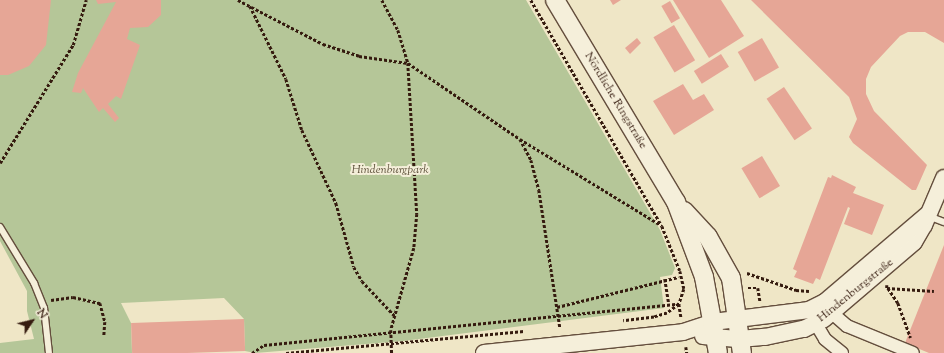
<!DOCTYPE html>
<meta charset="utf-8">
<style>
body{margin:0}
#map{position:relative;width:944px;height:353px;overflow:hidden;background:#efe6c6;font-family:"Sorts Mill Goudy",serif}
div>[style]{position:absolute}
[style*='--x']{left:calc(var(--x)*1px);top:calc(var(--y)*1px);width:calc(var(--w)*1px);rotate:calc(var(--a)*1deg)}
.green>*{inset:0;background:#b5c698}
.building>*{inset:0;background:#e6a696;transform-origin:0 0}
.path>*{height:2.5px;margin-top:-1.25px;transform-origin:0;background:repeating-linear-gradient(90deg,#351b0f 0 3px,transparent 0 5px)}
.roads{filter:drop-shadow(1px 0 #644e3d) drop-shadow(-1px 0 #644e3d) drop-shadow(0 1px #644e3d) drop-shadow(0 -1px #644e3d)}
.service>*{height:6px;margin:-3px;padding:0 3px;transform-origin:3px;border-radius:3px;background:#f5efda}
.minor>*{height:12px;margin:-6px;padding:0 6px;transform-origin:6px;border-radius:6px;background:#f5efda}
.tertiary>*{height:16px;margin:-8px;padding:0 8px;transform-origin:8px;border-radius:8px;background:#f5efda}
.secondary>*{height:18px;margin:-9px;padding:0 9px;transform-origin:9px;border-radius:9px;background:#f5efda}
span{translate:-50% -50%;white-space:nowrap;text-align:center;line-height:1.15;-webkit-text-stroke:4px #f5efda;paint-order:stroke}
.street-label{font-size:12px;color:#351b0f}
.park-label{font-size:12px;color:#5b4e38;font-style:italic}
.north{position:absolute;left:12px;top:301px;width:40px;height:40px;-webkit-text-stroke:3px #f5efda;paint-order:stroke;rotate:55deg;font-size:11px;font-weight:700;line-height:16px;text-align:center;color:#351b0f}
.north::after{content:'';display:block;margin:auto;width:14px;height:18px;background:#351b0f;clip-path:polygon(50% 0,100% 100%,50% 72%,0 100%)}
</style>
<div id="map">
<div class="green">
<div style="clip-path:polygon(0 0,526px 0,660px 230px,675px 268px,672px 275px,660px 277px,664px 308px,403px 341px,255px 353px,245px 351px,244px 319px,224px 298px,121px 303px,131px 323px,132px 353px,0 353px,0 343px,34px 339px,27px 311px,27px 291px,0 241px)"></div>
</div>
<div class="building">
<div style="clip-path:polygon(0 0,51px 0,46px 45px,29px 66px,8px 75px,0 75px)"></div>
<div style="clip-path:polygon(96px 0,161px 0,161px 15px,148px 27px,130px 28px,127px 39px,140px 45px,121px 99px,116px 96px,108px 104px,119px 118px,115px 122px,103px 108px,99px 112px,83px 88px,81px 93px,72px 92px,78px 73px,116px 2px,98px 4px)"></div>
<div style="clip-path:polygon(610px 0,621px 0,613px 5px)"></div>
<div style="clip-path:polygon(673px 0,721px 0,744px 36px,709px 58px)"></div>
<div style="clip-path:polygon(751px 0,944px 0,944px 43px,925px 32px,908px 32px,900px 36px,871px 67px,866px 79px,866px 94px,874px 111px,927px 165px,916px 190px,912px 190px,853px 143px,849px 137px,857px 119px,849px 97px)"></div>
<div style="left:670px;top:1px;width:20px;height:10px;rotate:60deg"></div>
<div style="left:674px;top:25px;width:41px;height:24px;rotate:59deg"></div>
<div style="clip-path:polygon(637px 38px,641px 43px,630px 54px,625px 48px)"></div>
<div style="left:762px;top:38px;width:34px;height:28px;rotate:60deg"></div>
<div style="left:721px;top:54px;width:15px;height:32px;rotate:58deg"></div>
<div style="clip-path:polygon(683px 84px,693px 100px,704px 94px,714px 110px,674px 135px,653px 101px)"></div>
<div style="left:784px;top:87px;width:50px;height:21px;rotate:56deg"></div>
<div style="left:762px;top:156px;width:35px;height:24px;rotate:59deg"></div>
<div style="clip-path:polygon(832px 175px,856px 187px,853px 193px,884px 205px,872px 235px,844px 224px,850px 208px,848px 207px,820px 280px,816px 278px,813px 284px,794px 277px,797px 271px,793px 269px,828px 177px,831px 178px)"></div>
<div style="clip-path:polygon(944px 245px,944px 353px,929px 353px,905px 343px)"></div>
<div style="left:244px;top:319px;width:32px;height:113px;rotate:88deg"></div>
</div>
<div class="path">
<div style="--x:238;--y:0;--w:96;--a:27.4"></div>
<div style="--x:323;--y:44;--w:38;--a:18"></div>
<div style="--x:359;--y:56;--w:49;--a:8.1"></div>
<div style="--x:408;--y:63;--w:135;--a:34.2"></div>
<div style="--x:520;--y:139;--w:24;--a:62"></div>
<div style="--x:531;--y:160;--w:31;--a:75"></div>
<div style="--x:539;--y:190;--w:139;--a:81.3"></div>
<div style="--x:382;--y:0;--w:34;--a:62"></div>
<div style="--x:398;--y:30;--w:34;--a:73"></div>
<div style="--x:408;--y:63;--w:151;--a:86.6"></div>
<div style="--x:417;--y:214;--w:34;--a:95"></div>
<div style="--x:414;--y:248;--w:85;--a:105.7"></div>
<div style="--x:391;--y:330;--w:23;--a:88"></div>
<div style="--x:531;--y:0;--w:261;--a:59.9"></div>
<div style="--x:662;--y:226;--w:48;--a:68.2"></div>
<div style="--x:680;--y:271;--w:18;--a:77"></div>
<div style="--x:684;--y:289;--w:16;--a:108"></div>
<div style="--x:679;--y:304;--w:15;--a:143"></div>
<div style="--x:667;--y:313;--w:14;--a:163"></div>
<div style="--x:654;--y:317;--w:31;--a:173"></div>
<div style="--x:250;--y:6;--w:81;--a:63.7"></div>
<div style="--x:286;--y:79;--w:53;--a:72.6"></div>
<div style="--x:302;--y:130;--w:81;--a:65"></div>
<div style="--x:336;--y:203;--w:66;--a:74.3"></div>
<div style="--x:354;--y:267;--w:16;--a:60"></div>
<div style="--x:362;--y:281;--w:47;--a:46.7"></div>
<div style="--x:520;--y:139;--w:165;--a:31.4"></div>
<div style="--x:0;--y:163;--w:139;--a:-58.3"></div>
<div style="--x:73;--y:45;--w:47;--a:-73.9"></div>
<div style="--x:747;--y:273;--w:52;--a:19.1"></div>
<div style="--x:796;--y:290;--w:13;--a:4"></div>
<div style="--x:665;--y:279;--w:25;--a:81"></div>
<div style="--x:887;--y:285;--w:3;--a:90"></div>
<div style="--x:887;--y:288;--w:47;--a:3.7"></div>
<div style="--x:748;--y:288;--w:10;--a:0"></div>
<div style="--x:758;--y:288;--w:13;--a:81"></div>
<div style="--x:888;--y:288;--w:18;--a:56"></div>
<div style="--x:898;--y:303;--w:37;--a:70"></div>
<div style="--x:51;--y:300;--w:22;--a:-8"></div>
<div style="--x:73;--y:297;--w:28;--a:13"></div>
<div style="--x:100;--y:303;--w:20;--a:75"></div>
<div style="--x:105;--y:322;--w:14;--a:94"></div>
<div style="--x:679;--y:304;--w:13;--a:81"></div>
<div style="--x:557;--y:307;--w:125;--a:-13.9"></div>
<div style="--x:686;--y:347;--w:6;--a:81"></div>
<div style="--x:252;--y:353;--w:14;--a:-34"></div>
<div style="--x:264;--y:345;--w:416;--a:-5.7"></div>
<div style="--x:286;--y:353;--w:239;--a:-5.3"></div>
</div>
<div class="roads">
<div class="service">
<div style="--x:928;--y:216;--w:17;--a:21"></div>
<div style="--x:0;--y:227;--w:66;--a:58.7"></div>
<div style="--x:34;--y:283;--w:27;--a:68"></div>
<div style="--x:44;--y:308;--w:45;--a:83.7"></div>
</div>
<div class="minor">
<div style="--x:842;--y:353;--w:22;--a:-141"></div>
<div style="--x:825;--y:339;--w:17;--a:-121"></div>
<div style="--x:816;--y:324;--w:17;--a:-83"></div>
<div style="--x:818;--y:307;--w:15;--a:23"></div>
<div style="--x:832;--y:313;--w:20;--a:41"></div>
<div style="--x:847;--y:326;--w:71;--a:22.2"></div>
</div>
<div class="tertiary">
<div style="--x:703;--y:336;--w:37;--a:5"></div>
<div style="--x:740;--y:339;--w:25;--a:-5"></div>
<div style="--x:765;--y:337;--w:40;--a:-12"></div>
<div style="--x:804;--y:329;--w:22;--a:-27"></div>
<div style="--x:824;--y:319;--w:118;--a:-40.5"></div>
<div style="--x:914;--y:242;--w:20;--a:-60"></div>
<div style="--x:924;--y:225;--w:51;--a:-66.9"></div>
<div style="--x:484;--y:353;--w:200;--a:-6"></div>
<div style="--x:683;--y:332;--w:32;--a:-18"></div>
<div style="--x:713;--y:322;--w:97;--a:-7.1"></div>
<div style="--x:809;--y:310;--w:18;--a:-27"></div>
<div style="--x:825;--y:302;--w:134;--a:-40.5"></div>
</div>
<div class="secondary">
<div style="--x:555;--y:0;--w:235;--a:59.1"></div>
<div style="--x:676;--y:202;--w:80;--a:69.5"></div>
<div style="--x:704;--y:277;--w:77;--a:79.6"></div>
<div style="--x:684;--y:211;--w:35;--a:47"></div>
<div style="--x:708;--y:237;--w:47;--a:60.7"></div>
<div style="--x:731;--y:278;--w:76;--a:81.7"></div>
</div>
</div>
<div class="street-label">
<span style="left:615px;top:101px;rotate:59deg">Nördliche Ringstraße</span>
<span style="left:856px;top:291px;rotate:-39deg">Hindenburgstraße</span>
</div>
<div class="park-label">
<span style="left:390px;top:171px">Hindenburgpark</span>
</div>
<div class="north">N</div>
</div>
